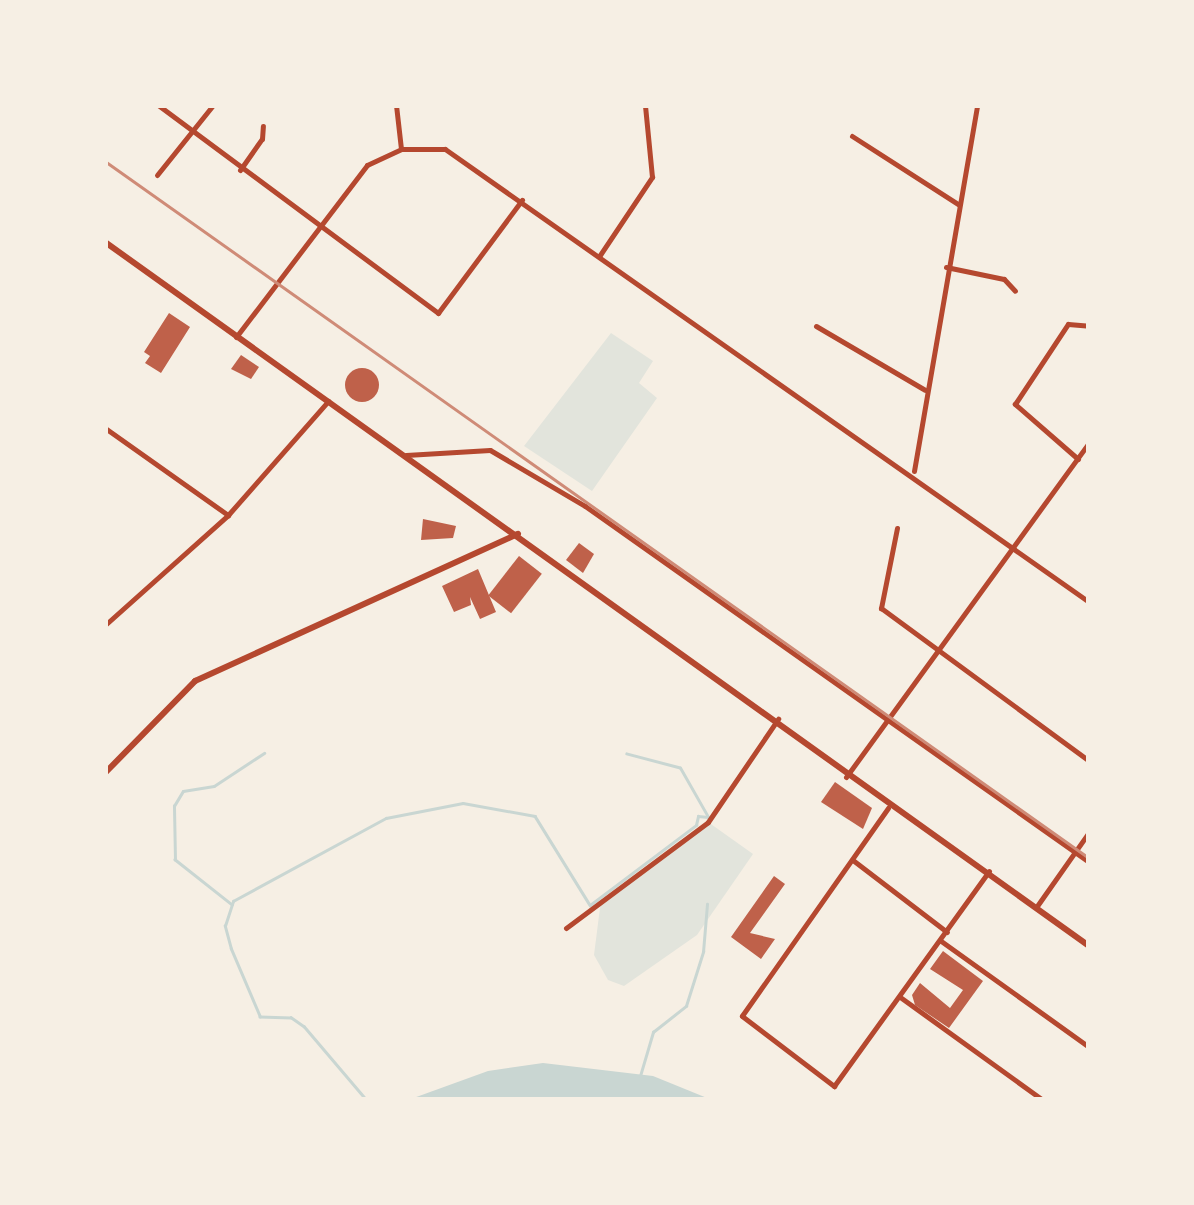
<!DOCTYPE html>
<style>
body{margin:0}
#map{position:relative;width:1194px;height:1205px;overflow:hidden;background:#f6efe4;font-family:"Times New Roman",serif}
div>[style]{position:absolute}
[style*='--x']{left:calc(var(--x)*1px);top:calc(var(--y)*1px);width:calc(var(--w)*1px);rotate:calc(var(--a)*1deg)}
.green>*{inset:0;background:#e2e4dc}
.water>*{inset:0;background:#c9d6d2}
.stream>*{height:2.5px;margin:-1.25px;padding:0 1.25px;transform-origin:1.25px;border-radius:1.25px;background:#c9d6d2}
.building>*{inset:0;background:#bf614a;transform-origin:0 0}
.round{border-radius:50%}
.minor>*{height:5px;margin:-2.5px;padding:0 2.5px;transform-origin:2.5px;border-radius:2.5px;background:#b5482f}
.tertiary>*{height:6px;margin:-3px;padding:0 3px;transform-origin:3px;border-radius:3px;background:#b5482f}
.secondary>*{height:6px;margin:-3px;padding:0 3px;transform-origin:3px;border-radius:3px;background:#b5482f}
.rail>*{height:2.5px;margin:-1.25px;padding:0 1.25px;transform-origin:1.25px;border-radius:1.25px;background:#cf8b77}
span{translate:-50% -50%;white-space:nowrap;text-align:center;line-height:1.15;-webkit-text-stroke:10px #f6efe4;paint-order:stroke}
.frame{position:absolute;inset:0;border:108px solid #f6efe4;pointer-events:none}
</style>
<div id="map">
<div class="green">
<div style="clip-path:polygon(611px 333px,653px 361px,639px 383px,657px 398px,592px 491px,524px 446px)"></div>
<div style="clip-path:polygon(708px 822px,753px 854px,697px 935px,624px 986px,608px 980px,594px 955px,601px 900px)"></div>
</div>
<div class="water">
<div style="clip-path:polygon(543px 1063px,653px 1076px,712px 1100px,408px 1100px,488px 1071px)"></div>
</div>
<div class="stream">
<div style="--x:232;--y:905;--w:73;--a:-141.7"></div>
<div style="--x:175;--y:860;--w:54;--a:-91.1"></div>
<div style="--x:174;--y:806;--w:17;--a:-59"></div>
<div style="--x:183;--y:791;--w:31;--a:-9"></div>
<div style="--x:214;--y:786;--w:60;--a:-33.4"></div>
<div style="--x:640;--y:1076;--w:46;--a:-73.5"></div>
<div style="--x:653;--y:1032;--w:42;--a:-38.2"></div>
<div style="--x:686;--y:1006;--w:57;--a:-72.5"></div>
<div style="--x:703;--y:952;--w:48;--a:-85.2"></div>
<div style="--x:366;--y:1100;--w:96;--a:-130.3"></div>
<div style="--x:304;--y:1027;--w:16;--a:-145"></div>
<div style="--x:291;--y:1018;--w:31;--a:-178"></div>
<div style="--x:260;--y:1017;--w:74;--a:-113.1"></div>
<div style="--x:231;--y:949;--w:24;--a:-105"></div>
<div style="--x:225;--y:926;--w:26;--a:-72"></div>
<div style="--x:233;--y:901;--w:174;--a:-28.5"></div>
<div style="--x:386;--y:818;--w:78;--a:-11"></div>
<div style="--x:463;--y:803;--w:73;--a:10.2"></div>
<div style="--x:535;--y:816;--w:105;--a:58.3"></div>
<div style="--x:590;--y:905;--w:133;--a:-37"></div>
<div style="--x:696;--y:825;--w:9;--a:-77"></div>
<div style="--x:698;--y:816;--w:10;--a:6"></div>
<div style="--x:708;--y:817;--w:56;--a:-119.7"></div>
<div style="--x:680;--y:768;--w:55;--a:-165.2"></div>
</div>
<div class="building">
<div style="clip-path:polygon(169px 313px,190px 327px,161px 373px,145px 363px,150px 356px,144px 352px)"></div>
<div style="clip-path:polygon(241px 355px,259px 367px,251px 379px,231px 369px)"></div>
<div class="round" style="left:345px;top:368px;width:34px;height:34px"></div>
<div style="clip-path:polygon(423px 519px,456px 526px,453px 538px,421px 540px)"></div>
<div style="clip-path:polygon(579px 543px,594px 554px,583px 573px,566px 560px)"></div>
<div style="left:519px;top:556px;width:29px;height:50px;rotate:38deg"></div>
<div style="clip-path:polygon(478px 569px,496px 612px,480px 619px,470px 597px,471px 605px,454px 612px,442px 586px)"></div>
<div style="clip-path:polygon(835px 782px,872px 808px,863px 829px,821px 802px)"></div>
<div style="clip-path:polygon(774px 876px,785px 884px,750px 933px,775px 939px,761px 959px,731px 937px)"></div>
<div style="clip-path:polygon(943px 951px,983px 981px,949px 1028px,915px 1005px,912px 995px,920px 983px,950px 1008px,963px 990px,930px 969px)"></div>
</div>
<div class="minor">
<div style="--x:158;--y:105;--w:349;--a:36.6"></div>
<div style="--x:438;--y:313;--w:141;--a:-53.4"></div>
<div style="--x:396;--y:105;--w:44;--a:83.5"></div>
<div style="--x:852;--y:136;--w:126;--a:32.7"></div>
<div style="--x:240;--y:170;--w:38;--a:-55"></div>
<div style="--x:262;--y:139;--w:13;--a:-86"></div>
<div style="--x:157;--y:175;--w:90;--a:-51.3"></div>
<div style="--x:600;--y:255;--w:94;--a:-56.3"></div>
<div style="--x:652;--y:177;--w:72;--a:-95.6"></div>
<div style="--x:946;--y:267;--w:59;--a:11.7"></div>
<div style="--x:1004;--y:279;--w:16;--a:47"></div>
<div style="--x:816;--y:326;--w:126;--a:30.4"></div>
<div style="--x:236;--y:337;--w:216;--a:-52.7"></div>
<div style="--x:367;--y:165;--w:38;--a:-25"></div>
<div style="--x:401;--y:149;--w:44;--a:0"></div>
<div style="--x:445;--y:149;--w:787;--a:35.12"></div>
<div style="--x:105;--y:428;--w:151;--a:35.3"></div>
<div style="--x:406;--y:455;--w:84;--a:-3.4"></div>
<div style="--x:490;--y:450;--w:110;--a:30.5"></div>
<div style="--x:585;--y:506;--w:617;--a:35.24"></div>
<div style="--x:1078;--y:459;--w:84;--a:-138.9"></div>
<div style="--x:1015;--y:404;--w:96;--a:-56.5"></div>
<div style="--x:1068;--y:324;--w:21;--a:5"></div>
<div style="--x:914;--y:471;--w:371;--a:-80.2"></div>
<div style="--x:897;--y:528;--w:82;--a:101.3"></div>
<div style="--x:881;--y:608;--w:258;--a:36.3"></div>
<div style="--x:105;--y:625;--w:165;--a:-41.8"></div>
<div style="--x:228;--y:515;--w:152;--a:-48.7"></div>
<div style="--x:846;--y:777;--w:413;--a:-54"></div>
<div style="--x:888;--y:808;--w:254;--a:125.1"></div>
<div style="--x:742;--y:1016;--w:116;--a:37.3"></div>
<div style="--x:834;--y:1086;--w:265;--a:-54.2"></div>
<div style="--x:854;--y:861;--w:117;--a:37.4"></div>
<div style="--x:1037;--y:906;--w:90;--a:-54.9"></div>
<div style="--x:566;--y:928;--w:177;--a:-36.7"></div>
<div style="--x:708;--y:822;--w:125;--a:-55.8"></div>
<div style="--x:941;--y:941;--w:182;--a:35.6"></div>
<div style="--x:900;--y:997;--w:176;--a:35.8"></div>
</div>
<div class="tertiary">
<div style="--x:105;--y:773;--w:129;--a:-45.6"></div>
<div style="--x:195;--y:681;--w:355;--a:-24.5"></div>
</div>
<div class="secondary">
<div style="--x:105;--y:242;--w:1210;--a:35.58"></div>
</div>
<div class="rail">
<div style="--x:105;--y:161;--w:1206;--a:35.31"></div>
</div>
<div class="frame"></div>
</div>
